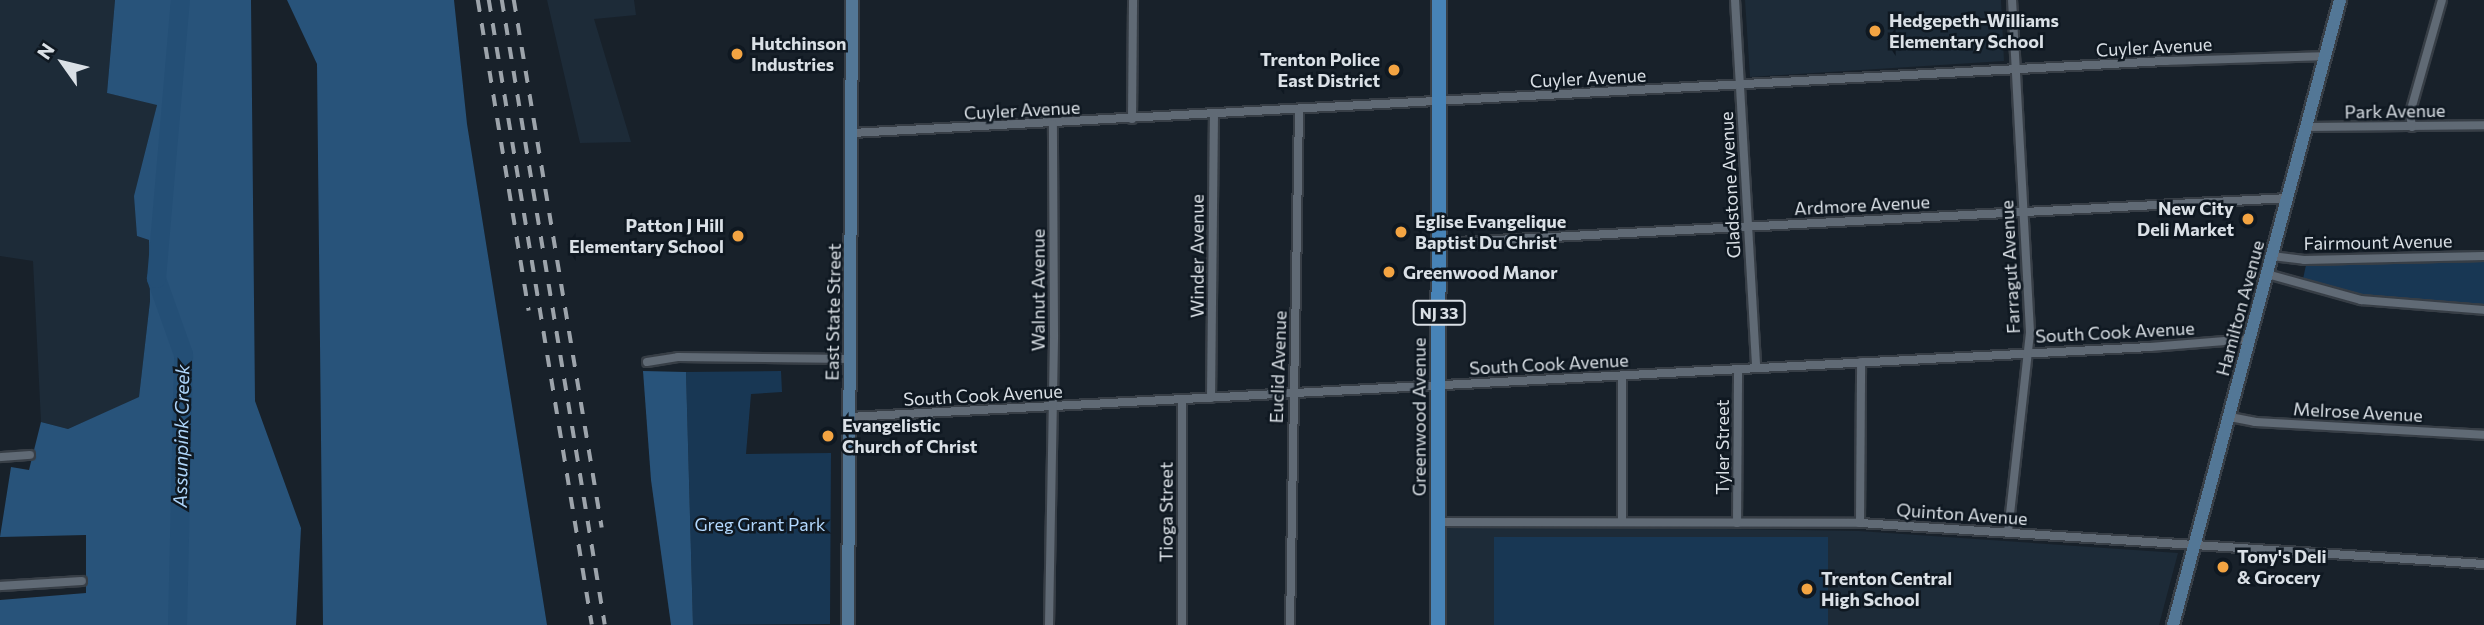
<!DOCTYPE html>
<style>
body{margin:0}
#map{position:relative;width:2484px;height:625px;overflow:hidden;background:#18212a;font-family:Commissioner,sans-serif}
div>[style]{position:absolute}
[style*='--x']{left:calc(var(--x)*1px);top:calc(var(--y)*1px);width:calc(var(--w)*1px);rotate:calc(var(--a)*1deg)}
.built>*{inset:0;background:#1d2b38}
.green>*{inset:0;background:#183754;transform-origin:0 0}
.forest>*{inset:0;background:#28537a}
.river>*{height:19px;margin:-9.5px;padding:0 9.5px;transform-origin:9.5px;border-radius:9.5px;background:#244f76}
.roads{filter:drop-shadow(2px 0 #373e46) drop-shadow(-2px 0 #373e46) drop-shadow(0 2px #373e46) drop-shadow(0 -2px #373e46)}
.street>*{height:8px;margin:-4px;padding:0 4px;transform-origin:4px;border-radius:4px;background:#606a75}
.secondary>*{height:12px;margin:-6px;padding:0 6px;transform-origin:6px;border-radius:6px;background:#537796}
.primary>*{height:14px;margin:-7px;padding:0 7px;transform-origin:7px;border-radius:7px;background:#4783b7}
.rail>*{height:3.5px;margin-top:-1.75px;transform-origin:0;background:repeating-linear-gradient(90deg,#9da4ab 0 12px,transparent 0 24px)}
.dots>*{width:19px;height:19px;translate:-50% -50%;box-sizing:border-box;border:4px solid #0f1821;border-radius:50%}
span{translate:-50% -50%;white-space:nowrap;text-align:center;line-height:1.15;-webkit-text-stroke:5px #0f1821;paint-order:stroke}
.shield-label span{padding:2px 5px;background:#0f1821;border:2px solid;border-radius:5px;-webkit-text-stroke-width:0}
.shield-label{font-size:16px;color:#dae0e6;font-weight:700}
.poi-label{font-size:18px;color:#dae0e6;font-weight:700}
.left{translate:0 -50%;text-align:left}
.right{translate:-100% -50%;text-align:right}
.street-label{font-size:18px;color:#dae0e6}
.park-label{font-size:18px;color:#b3d9ff}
.water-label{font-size:19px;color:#aed5fa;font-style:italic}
.north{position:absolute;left:28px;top:28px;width:70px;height:70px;-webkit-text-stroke:5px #0f1821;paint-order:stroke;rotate:304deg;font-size:19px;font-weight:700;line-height:28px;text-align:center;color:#dae0e6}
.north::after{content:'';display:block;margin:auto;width:24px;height:32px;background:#dae0e6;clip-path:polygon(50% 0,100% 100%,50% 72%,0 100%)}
</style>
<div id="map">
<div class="built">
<div style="clip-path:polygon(0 0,115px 0,107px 93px,157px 104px,148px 149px,137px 236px,149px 240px,150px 301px,139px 398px,68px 429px,41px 422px,33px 261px,0 256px)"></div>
<div style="clip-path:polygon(547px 0,634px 0,636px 15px,594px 19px,631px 142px,580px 143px)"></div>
<div style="clip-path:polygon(1745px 0,2001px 0,2004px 61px,1750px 77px)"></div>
<div style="clip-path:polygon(1446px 525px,1859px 531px,2178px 553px,2159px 625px,1446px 625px)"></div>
</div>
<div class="green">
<div style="clip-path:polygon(2484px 261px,2484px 305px,2373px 299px,2303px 279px,2306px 265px)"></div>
<div style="clip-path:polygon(781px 371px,782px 392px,751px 394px,746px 454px,831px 453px,830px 624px,693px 625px,686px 372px)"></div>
<div style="left:1494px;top:537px;width:334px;height:88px"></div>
</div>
<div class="forest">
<div style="clip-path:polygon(115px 0,251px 0,255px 401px,301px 528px,296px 625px,0 625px,0 600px,86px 593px,86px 535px,0 537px,11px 467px,29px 470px,41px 422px,68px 429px,139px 397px,150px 301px,149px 240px,137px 236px,134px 196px,157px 105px,107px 93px)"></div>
<div style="clip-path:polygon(287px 0,454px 0,467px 124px,547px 625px,323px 625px,317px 64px)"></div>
<div style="clip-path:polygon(643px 371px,686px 372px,693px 625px,671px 625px,651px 480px)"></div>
</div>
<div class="river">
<div style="--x:177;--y:625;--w:271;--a:-88.7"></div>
<div style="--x:183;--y:354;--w:81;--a:-109.6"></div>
<div style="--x:156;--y:278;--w:279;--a:-85.1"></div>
</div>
<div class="roads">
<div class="street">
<div style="--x:1735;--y:0;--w:368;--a:86.7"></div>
<div style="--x:1132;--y:119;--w:119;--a:-89.5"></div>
<div style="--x:2307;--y:127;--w:177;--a:-0.6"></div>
<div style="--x:2412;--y:127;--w:14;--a:-98"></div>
<div style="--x:2410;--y:113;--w:117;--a:-74.2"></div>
<div style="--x:852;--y:133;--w:1316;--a:-3.14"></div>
<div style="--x:2166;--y:61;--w:159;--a:-1.8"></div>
<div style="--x:1439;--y:243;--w:850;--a:-3.03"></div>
<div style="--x:2272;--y:256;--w:32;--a:7"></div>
<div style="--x:2304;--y:260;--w:180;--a:-1.3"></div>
<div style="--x:2267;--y:274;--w:98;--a:15.5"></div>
<div style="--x:2361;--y:300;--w:123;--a:4.6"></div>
<div style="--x:647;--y:362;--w:31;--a:-9"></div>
<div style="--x:678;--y:357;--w:172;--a:0.7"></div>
<div style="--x:1211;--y:398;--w:283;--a:-89.4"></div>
<div style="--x:849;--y:417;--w:1303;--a:-3.08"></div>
<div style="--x:2150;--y:347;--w:100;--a:-4.6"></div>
<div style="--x:2230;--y:417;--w:25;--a:11"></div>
<div style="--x:2255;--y:422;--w:229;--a:3.2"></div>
<div style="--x:0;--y:457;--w:30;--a:-4"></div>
<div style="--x:1438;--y:522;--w:422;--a:0.1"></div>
<div style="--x:1860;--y:523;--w:625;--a:3.76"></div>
<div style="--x:1622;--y:522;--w:146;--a:-90"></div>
<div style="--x:1737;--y:523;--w:153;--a:-89.6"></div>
<div style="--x:1860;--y:523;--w:161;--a:-89.6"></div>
<div style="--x:2008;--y:532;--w:201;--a:-83.7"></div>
<div style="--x:2030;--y:332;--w:332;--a:-93.1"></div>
<div style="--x:0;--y:586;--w:82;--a:-3.5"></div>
<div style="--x:1049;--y:625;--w:290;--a:-89"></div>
<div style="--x:1054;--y:335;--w:211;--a:-90.3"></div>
<div style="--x:1182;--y:625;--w:225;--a:-90"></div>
<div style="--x:1290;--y:625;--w:515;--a:-89"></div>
</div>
<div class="secondary">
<div style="--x:848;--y:625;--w:625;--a:-89.63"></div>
<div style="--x:2173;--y:625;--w:647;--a:-75.04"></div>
</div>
<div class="primary">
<div style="--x:1438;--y:625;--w:625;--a:-89.91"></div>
</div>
</div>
<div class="rail">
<div style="--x:478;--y:0;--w:315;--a:80.7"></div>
<div style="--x:489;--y:0;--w:633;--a:80.64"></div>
<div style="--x:502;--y:0;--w:633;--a:80.64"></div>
<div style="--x:514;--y:0;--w:535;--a:80.54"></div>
</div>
<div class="dots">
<div style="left:1875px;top:31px;background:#f3a442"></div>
<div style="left:737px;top:54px;background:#f3a442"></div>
<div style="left:1394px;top:70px;background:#f3a442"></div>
<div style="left:2248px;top:219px;background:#f3a442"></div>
<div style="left:1401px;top:232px;background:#f3a442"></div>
<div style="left:738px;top:236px;background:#f3a442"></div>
<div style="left:1389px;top:272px;background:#f3a442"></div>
<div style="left:828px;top:436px;background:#f3a442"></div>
<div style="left:2223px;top:567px;background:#f3a442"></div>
<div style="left:1807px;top:589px;background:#f3a442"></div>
</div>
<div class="shield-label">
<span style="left:1439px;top:313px">NJ 33</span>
</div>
<div class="poi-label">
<span class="left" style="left:1889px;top:31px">Hedgepeth-Williams<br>Elementary School</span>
<span class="left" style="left:751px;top:54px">Hutchinson<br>Industries</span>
<span class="right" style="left:1380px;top:70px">Trenton Police<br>East District</span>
<span class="right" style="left:2234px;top:219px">New City<br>Deli Market</span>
<span class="left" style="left:1415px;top:232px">Eglise Evangelique<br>Baptist Du Christ</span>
<span class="right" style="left:724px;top:236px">Patton J Hill<br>Elementary School</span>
<span class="left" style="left:1403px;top:272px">Greenwood Manor</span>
<span class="left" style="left:842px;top:436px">Evangelistic<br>Church of Christ</span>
<span class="left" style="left:2237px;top:567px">Tony's Deli<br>&amp; Grocery</span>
<span class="left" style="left:1821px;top:589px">Trenton Central<br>High School</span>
</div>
<div class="street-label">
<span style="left:2154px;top:47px;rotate:-3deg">Cuyler Avenue</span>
<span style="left:1588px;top:78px;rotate:-3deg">Cuyler Avenue</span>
<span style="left:1022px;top:110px;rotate:-3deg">Cuyler Avenue</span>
<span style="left:2395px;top:111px;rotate:-1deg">Park Avenue</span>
<span style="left:1730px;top:185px;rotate:-93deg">Gladstone Avenue</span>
<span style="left:1862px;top:205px;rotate:-3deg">Ardmore Avenue</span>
<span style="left:2378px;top:242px;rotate:-1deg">Fairmount Avenue</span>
<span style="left:1197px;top:256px;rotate:-90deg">Winder Avenue</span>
<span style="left:2010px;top:267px;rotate:-93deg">Farragut Avenue</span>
<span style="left:1038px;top:290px;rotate:-90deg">Walnut Avenue</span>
<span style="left:2240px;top:308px;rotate:-75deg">Hamilton Avenue</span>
<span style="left:833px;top:312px;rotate:-89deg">East State Street</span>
<span style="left:2115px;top:332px;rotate:-3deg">South Cook Avenue</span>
<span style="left:1549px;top:364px;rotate:-3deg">South Cook Avenue</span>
<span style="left:1278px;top:367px;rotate:-88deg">Euclid Avenue</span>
<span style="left:983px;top:395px;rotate:-3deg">South Cook Avenue</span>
<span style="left:2358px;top:412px;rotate:3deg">Melrose Avenue</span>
<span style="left:1419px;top:417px;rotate:-90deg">Greenwood Avenue</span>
<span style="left:1722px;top:447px;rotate:-90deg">Tyler Street</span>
<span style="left:1166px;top:512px;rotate:-90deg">Tioga Street</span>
<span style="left:1962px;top:514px;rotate:4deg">Quinton Avenue</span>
</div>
<div class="park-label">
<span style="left:760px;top:524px">Greg Grant Park</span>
</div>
<div class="water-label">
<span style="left:181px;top:436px;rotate:-89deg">Assunpink Creek</span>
</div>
<div class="north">N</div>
</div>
